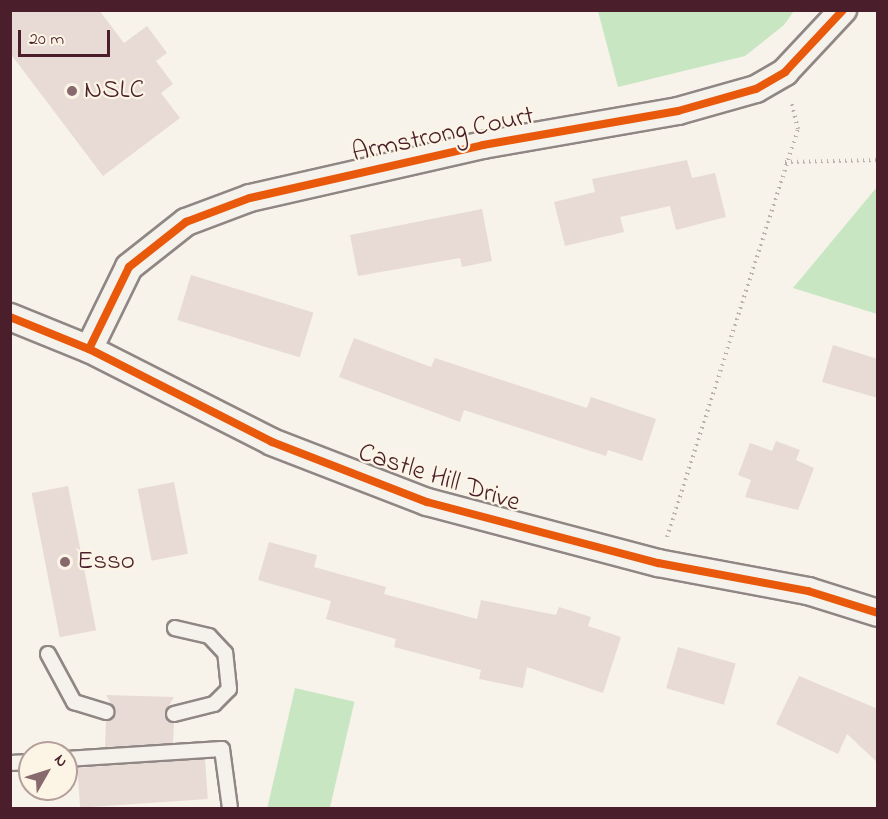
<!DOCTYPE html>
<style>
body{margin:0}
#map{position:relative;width:888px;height:819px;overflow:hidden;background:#f7f3ea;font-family:"Indie Flower",sans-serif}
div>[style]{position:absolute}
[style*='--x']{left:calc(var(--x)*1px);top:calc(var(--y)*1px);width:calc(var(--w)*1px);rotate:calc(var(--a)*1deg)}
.green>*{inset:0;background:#c8e6c2;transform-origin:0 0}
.building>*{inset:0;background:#e8dbd5;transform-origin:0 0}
.path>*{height:4px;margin-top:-2px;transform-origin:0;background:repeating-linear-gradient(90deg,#b8b1ae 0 1.5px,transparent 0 6px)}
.roads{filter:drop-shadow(2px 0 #908684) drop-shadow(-2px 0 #908684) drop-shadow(0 2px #908684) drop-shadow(0 -2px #908684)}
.service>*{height:14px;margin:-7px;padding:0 7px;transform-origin:7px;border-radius:7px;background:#f5f2ec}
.minor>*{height:26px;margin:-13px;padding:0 13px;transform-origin:13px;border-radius:13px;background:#f5f2ec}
.cycleway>*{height:8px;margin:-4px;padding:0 4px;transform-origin:4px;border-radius:4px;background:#e8590c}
.dots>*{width:16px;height:16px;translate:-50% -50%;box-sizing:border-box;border:3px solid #fcf5e5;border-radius:50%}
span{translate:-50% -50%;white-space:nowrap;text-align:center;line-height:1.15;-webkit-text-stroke:4.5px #fcf5e5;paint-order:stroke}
.poi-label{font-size:27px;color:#4a1f2b}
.left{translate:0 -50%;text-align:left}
.street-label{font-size:27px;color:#4a1f2b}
.frame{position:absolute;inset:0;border:12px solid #4a1f2b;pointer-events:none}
.north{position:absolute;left:18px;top:741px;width:60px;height:60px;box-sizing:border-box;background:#fcf5e5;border:2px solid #b59f9b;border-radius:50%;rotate:51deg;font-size:16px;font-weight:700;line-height:24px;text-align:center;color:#4a1f2b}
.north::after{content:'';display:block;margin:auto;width:21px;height:27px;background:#87696e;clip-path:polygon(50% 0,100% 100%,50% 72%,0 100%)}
.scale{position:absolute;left:18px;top:30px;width:92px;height:27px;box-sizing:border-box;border:3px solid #4a1f2b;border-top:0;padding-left:8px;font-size:18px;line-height:21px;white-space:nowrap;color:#4a1f2b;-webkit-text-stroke:4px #fcf5e5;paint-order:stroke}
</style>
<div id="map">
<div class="green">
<div style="clip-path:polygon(598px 11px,598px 10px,794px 11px,784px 25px,745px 56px,618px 87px)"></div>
<div style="clip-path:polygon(877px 187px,877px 314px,793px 288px)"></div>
<div style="left:295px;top:688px;width:61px;height:123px;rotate:13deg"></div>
</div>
<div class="building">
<div style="clip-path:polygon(10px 10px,99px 10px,124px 43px,147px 26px,167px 53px,156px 61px,173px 84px,161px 93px,180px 118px,103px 176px,10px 53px)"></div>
<div style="clip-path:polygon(687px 160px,692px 178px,715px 173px,726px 217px,676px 230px,670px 206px,620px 217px,624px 232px,565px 246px,554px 202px,595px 192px,592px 179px)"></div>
<div style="clip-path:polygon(482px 209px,492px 261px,462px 267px,460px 258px,358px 276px,350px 235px)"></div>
<div style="left:191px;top:275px;width:128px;height:47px;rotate:17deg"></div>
<div style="clip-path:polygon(354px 338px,431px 367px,435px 358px,587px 408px,591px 397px,656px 419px,642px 461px,608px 450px,606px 456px,464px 410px,460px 422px,339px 377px)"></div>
<div style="clip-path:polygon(833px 345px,878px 359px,878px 398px,822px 382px)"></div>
<div style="clip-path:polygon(776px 441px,800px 450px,796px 460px,814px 468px,798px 510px,745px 497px,751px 480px,738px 475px,750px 443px,772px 451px)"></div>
<div style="left:174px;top:482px;width:73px;height:37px;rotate:79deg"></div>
<div style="left:68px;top:486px;width:147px;height:37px;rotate:79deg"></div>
<div style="clip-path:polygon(269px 542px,317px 555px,314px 567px,386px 587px,384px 594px,477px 619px,481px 600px,556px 615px,559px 607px,591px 617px,588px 626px,621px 637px,603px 693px,527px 667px,523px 688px,479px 679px,481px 670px,394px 647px,396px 639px,326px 619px,331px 601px,258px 580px)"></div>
<div style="left:678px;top:647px;width:60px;height:43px;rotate:16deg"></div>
<div style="clip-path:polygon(799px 676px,878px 709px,878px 763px,847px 734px,838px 754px,776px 724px)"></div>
<div style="clip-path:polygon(106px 695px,174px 697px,165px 712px,174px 723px,173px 743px,105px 747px,106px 721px,115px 711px)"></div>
<div style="left:205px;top:759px;width:40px;height:128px;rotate:86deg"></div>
</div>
<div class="path">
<div style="--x:785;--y:162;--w:93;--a:-1.2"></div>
<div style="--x:667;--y:537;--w:429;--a:-72.2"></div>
<div style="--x:798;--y:129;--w:29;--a:-104"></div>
</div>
<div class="roads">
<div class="service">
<div style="--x:48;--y:654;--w:55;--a:61.6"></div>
<div style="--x:74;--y:702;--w:34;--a:17"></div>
<div style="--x:174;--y:714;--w:41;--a:-14"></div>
<div style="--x:214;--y:704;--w:21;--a:-45"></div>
<div style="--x:229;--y:689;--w:36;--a:-96"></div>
<div style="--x:225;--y:653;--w:23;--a:-133"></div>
<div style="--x:209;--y:636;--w:35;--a:-167"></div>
<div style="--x:66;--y:759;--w:156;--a:-3.7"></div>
<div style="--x:222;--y:749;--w:60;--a:82.3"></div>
<div style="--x:10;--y:763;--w:20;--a:-3"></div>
</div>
<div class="minor">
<div style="--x:10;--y:317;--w:85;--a:22.1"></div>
<div style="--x:89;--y:349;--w:205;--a:26.9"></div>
<div style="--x:272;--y:442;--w:166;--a:21.2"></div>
<div style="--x:427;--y:502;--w:239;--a:14.8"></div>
<div style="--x:658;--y:563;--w:153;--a:10.6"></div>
<div style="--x:808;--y:591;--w:73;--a:17.4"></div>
<div style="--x:89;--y:349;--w:91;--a:-64"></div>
<div style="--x:129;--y:267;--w:73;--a:-38.3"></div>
<div style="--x:186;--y:222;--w:68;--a:-20.6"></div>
<div style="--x:250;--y:198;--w:239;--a:-12.8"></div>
<div style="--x:483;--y:145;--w:198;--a:-9.9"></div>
<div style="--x:678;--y:111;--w:81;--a:-15.8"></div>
<div style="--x:756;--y:89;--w:34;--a:-30"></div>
<div style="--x:785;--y:72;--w:85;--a:-46.9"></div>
</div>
</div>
<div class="cycleway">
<div style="--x:10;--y:317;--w:85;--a:22.1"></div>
<div style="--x:89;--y:349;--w:205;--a:26.9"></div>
<div style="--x:272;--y:442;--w:166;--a:21.2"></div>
<div style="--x:427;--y:502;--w:239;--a:14.8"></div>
<div style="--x:658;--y:563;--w:153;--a:10.6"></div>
<div style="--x:808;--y:591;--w:73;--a:17.4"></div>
<div style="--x:89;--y:349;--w:91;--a:-64"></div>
<div style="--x:129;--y:267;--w:73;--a:-38.3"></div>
<div style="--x:186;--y:222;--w:68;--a:-20.6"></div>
<div style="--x:250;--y:198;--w:239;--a:-12.8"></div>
<div style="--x:483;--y:145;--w:198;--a:-9.9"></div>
<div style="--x:678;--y:111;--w:81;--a:-15.8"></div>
<div style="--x:756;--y:89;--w:34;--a:-30"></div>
<div style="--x:785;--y:72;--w:85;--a:-46.9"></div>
</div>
<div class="dots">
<div style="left:72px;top:91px;background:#87696e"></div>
<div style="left:65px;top:562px;background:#87696e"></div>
</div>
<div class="poi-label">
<span class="left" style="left:84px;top:91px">NSLC</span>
<span class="left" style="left:77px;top:562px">Esso</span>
</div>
<div class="street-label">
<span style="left:443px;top:135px;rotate:-12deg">Armstrong Court</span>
<span style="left:439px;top:478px;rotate:18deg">Castle Hill Drive</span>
</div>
<div class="frame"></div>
<div class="north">N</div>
<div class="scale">20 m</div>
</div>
